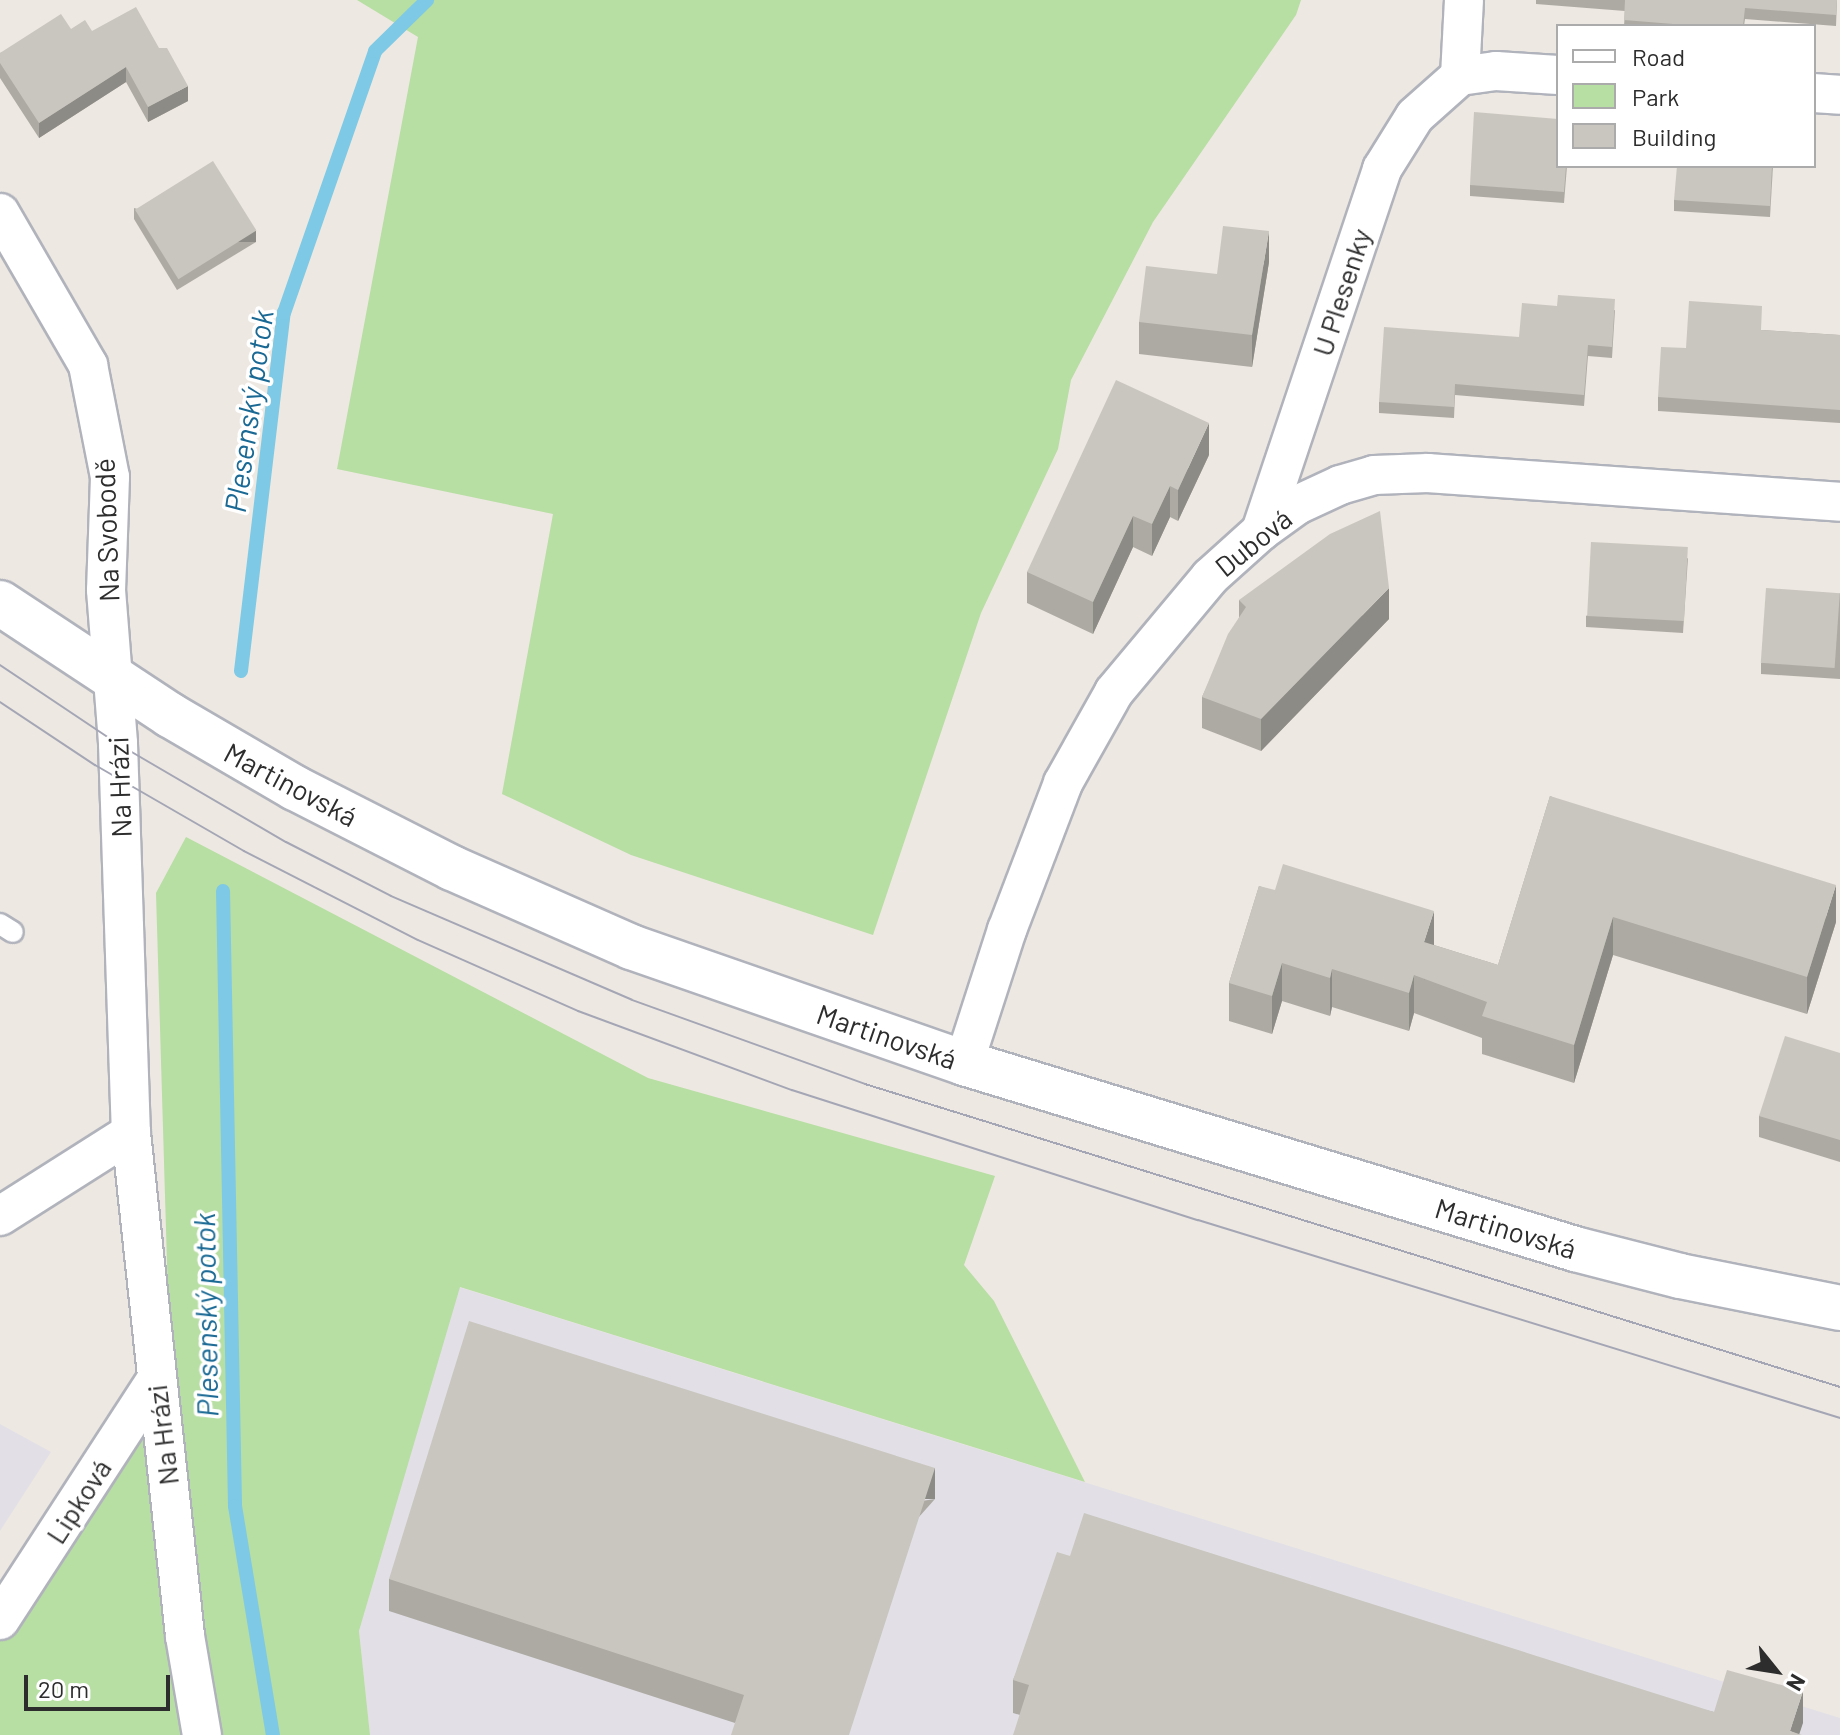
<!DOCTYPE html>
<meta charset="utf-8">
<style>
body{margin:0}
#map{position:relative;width:1840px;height:1735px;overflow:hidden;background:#ede8e1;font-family:Barlow,sans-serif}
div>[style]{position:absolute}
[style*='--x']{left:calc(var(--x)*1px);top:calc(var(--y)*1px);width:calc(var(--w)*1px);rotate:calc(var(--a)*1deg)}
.industrial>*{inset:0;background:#e2e0e6}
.green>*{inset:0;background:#b7dea3}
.stream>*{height:14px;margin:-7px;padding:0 7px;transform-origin:7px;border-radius:7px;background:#7ec9e5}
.roads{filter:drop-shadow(2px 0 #b1b3bc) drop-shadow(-2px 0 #b1b3bc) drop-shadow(0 2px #b1b3bc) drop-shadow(0 -2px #b1b3bc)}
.service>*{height:20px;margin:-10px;padding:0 10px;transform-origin:10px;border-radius:10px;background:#fff}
.minor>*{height:38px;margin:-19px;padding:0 19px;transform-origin:19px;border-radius:19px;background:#fff}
.tertiary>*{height:44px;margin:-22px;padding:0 22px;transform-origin:22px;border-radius:22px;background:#fff}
.tram>*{height:2px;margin:-1px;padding:0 1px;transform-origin:1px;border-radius:1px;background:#a4a6b5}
.wall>*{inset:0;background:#adaaa4}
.shaded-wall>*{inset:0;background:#8d8b86;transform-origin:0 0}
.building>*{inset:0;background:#c9c6bf;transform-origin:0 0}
span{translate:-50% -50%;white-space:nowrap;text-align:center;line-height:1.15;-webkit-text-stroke:7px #fff;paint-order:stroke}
.street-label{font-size:28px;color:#2d2d2d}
.water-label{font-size:30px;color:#1a6994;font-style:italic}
.legend{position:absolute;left:1556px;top:24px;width:260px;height:144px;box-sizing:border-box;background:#fff;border:2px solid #ababab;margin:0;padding:10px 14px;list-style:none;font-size:24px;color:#2d2d2d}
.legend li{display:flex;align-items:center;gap:16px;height:40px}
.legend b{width:40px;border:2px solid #ababab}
.north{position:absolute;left:1736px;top:1631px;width:80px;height:80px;-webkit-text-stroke:6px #fff;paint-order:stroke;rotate:120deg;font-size:22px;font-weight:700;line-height:32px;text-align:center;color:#2d2d2d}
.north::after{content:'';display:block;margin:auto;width:28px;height:36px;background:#2d2d2d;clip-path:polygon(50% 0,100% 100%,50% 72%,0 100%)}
.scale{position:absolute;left:24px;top:1675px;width:146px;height:36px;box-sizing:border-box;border:4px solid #2d2d2d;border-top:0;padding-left:10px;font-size:24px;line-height:28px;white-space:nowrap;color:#2d2d2d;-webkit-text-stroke:6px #fff;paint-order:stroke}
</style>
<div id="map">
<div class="industrial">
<div style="clip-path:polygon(459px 1287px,1840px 1718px,1840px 1735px,370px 1735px,359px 1631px)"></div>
<div style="clip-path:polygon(0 1424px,51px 1452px,0 1531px)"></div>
</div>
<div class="green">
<div style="clip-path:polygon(357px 0,1301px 0,1296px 15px,1153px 222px,1071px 380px,1058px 449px,981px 613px,873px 935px,631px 855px,502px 794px,553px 514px,337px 469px,418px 37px)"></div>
<div style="clip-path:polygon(186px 837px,648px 1078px,995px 1176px,964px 1265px,994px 1301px,1085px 1482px,460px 1287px,359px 1631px,370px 1735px,0 1735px,0 1583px,141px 1436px,171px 1397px,156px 893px)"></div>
</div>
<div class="stream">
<div style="--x:241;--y:671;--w:361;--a:-83.2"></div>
<div style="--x:284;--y:313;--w:277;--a:-70.8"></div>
<div style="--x:375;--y:51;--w:73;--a:-44.4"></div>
<div style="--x:223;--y:891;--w:615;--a:88.88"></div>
<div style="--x:235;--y:1506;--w:232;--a:80.6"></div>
</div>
<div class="roads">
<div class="service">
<div style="--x:0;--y:924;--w:15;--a:32"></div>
</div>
<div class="minor">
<div style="--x:1460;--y:76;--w:76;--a:-87"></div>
<div style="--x:1814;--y:93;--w:26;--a:4"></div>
<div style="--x:0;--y:213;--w:176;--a:59.9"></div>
<div style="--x:88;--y:365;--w:114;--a:78.9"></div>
<div style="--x:110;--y:477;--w:113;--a:92"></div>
<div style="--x:106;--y:590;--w:154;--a:85.5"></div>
<div style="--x:118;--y:744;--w:389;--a:88.1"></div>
<div style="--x:131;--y:1133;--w:506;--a:83.87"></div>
<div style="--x:185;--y:1636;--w:100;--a:80.3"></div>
<div style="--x:1261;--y:531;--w:382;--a:-71.5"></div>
<div style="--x:1382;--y:169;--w:62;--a:-58.1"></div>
<div style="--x:1415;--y:116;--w:60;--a:-41.6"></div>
<div style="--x:1460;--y:76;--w:36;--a:-8"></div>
<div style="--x:1496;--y:71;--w:62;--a:3.7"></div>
<div style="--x:964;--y:1063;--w:140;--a:-72.1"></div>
<div style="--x:1007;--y:930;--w:157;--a:-69.1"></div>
<div style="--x:1063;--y:783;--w:104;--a:-60.7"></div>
<div style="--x:1114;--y:692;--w:150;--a:-50.1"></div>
<div style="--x:1210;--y:577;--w:69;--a:-42"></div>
<div style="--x:1261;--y:531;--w:44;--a:-35.8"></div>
<div style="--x:1297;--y:505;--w:47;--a:-24.9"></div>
<div style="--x:1340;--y:485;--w:35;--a:-16"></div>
<div style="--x:1374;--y:475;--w:54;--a:-2.1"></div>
<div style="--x:1428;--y:473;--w:413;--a:4"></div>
<div style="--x:0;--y:1216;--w:155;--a:-32.4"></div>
<div style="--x:0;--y:1620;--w:285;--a:-57"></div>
</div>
<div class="tertiary">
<div style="--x:0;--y:603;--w:204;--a:33.4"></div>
<div style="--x:170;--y:715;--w:145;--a:30.3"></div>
<div style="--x:295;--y:788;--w:176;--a:27"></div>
<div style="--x:452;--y:868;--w:196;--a:23.8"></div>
<div style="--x:631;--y:947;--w:353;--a:19.2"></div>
<div style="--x:964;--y:1063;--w:639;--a:16.93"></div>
<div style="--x:1575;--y:1249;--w:108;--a:14.4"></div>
<div style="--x:1680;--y:1276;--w:163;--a:11.3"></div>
</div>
</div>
<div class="tram">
<div style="--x:0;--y:665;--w:142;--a:33.8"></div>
<div style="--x:118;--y:744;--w:194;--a:30.3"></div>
<div style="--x:286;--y:842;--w:118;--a:27.2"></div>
<div style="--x:391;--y:896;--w:262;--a:23.3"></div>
<div style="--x:632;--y:1000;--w:248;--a:19.8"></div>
<div style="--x:865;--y:1084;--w:1021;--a:17.26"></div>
<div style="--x:0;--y:702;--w:114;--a:33.6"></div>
<div style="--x:95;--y:765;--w:172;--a:30"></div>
<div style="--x:244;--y:851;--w:195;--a:27.1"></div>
<div style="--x:418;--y:940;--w:175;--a:23.9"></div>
<div style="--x:578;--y:1011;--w:228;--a:20.3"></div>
<div style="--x:792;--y:1090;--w:426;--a:17.8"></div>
<div style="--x:1198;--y:1220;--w:672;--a:17.14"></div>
</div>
<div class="wall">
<div style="clip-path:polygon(1536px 0,1837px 0,1836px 26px,1745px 19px,1744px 26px,1624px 26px,1625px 11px,1536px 4px)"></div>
<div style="clip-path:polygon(71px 29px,92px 31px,188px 101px,148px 122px,126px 82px,39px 138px,0 78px,0 53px)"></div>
<div style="clip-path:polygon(1567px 166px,1564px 203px,1470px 196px,1470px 185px)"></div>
<div style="clip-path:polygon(1773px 166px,1770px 217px,1674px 211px,1674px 200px)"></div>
<div style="clip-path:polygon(134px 208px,256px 242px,177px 290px,134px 219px)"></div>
<div style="clip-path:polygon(1269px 262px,1252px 367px,1139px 354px,1139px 322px)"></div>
<div style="clip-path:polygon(1615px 310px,1612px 358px,1588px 356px,1584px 406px,1455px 395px,1454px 418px,1379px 413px,1379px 402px,1519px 337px)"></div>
<div style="clip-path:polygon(1762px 330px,1840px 335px,1840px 423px,1658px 411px,1658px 397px,1686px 348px)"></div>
<div style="clip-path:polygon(1209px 455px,1178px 521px,1170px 517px,1152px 556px,1133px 547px,1093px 634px,1027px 603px,1027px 572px)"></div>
<div style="clip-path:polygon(1688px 558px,1683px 633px,1586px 627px,1586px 616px)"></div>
<div style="clip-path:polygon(1840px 593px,1840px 679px,1761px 674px,1761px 663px)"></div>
<div style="clip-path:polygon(1239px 600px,1389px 619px,1261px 751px,1202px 728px,1202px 697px,1239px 618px)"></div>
<div style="clip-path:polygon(1550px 796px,1836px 922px,1807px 1014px,1613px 955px,1574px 1083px,1482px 1054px,1482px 1038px,1414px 1013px,1409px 1031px,1332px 1007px,1330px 1016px,1282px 1001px,1272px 1034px,1229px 1021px,1229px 983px,1259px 886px,1434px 945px,1498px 965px)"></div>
<div style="clip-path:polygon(1840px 1053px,1840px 1162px,1759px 1137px,1759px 1116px)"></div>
<div style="clip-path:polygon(935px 1499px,735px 1723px,389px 1611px,389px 1579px)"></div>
<div style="clip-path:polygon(1070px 1556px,1714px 1712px,1803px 1723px,1020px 1715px,1013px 1713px,1013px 1680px)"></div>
</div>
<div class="shaded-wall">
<div style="clip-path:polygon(126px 67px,126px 82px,39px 138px,39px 123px)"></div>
<div style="clip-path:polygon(188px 86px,188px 101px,148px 122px,148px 107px)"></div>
<div style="left:256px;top:231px;width:11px;height:92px;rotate:90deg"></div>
<div style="clip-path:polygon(1269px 231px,1269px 262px,1252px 367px,1252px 335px)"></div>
<div style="clip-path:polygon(1209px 423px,1209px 455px,1178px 521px,1178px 490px)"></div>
<div style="clip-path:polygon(1170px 486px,1170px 517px,1152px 556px,1152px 524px)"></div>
<div style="clip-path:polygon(1133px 516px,1133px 547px,1093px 634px,1093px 602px)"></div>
<div style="clip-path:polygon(1389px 588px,1389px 619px,1261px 751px,1261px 719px)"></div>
<div style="clip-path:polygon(1836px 885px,1836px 922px,1807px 1014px,1807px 977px)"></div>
<div style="clip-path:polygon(1434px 911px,1434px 948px,1424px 980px,1424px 942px)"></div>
<div style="clip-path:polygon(1613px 917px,1613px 955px,1574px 1083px,1574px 1045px)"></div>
<div style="clip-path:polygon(1282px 963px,1282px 1001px,1272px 1034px,1272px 996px)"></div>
<div style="clip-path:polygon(1332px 969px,1332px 1007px,1330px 1016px,1330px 978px)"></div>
<div style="clip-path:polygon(1414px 975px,1414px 1013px,1409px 1031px,1409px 993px)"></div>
<div style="left:935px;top:1468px;width:31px;height:281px;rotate:90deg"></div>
<div style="clip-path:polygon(1803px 1691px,1803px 1723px,1799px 1735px,1790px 1731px)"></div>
</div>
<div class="building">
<div style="clip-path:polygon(1625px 0,1837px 0,1836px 15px,1745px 8px,1743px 26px,1698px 26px,1624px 20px)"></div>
<div style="clip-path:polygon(136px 7px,159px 48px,167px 48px,188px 86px,148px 107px,126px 67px,39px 123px,0 63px,0 53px,61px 14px,71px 29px,85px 20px,92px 31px)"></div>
<div style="clip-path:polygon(1474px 112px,1558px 119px,1558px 166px,1566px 166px,1564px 192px,1470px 185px)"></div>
<div style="left:213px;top:161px;width:82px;height:92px;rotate:58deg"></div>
<div style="clip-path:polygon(1677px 166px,1772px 166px,1770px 206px,1674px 200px)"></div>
<div style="clip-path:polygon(1223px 226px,1269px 231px,1252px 335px,1139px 322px,1146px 266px,1217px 274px)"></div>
<div style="clip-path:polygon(1558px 295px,1615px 299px,1612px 347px,1588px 345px,1584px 395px,1455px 384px,1454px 407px,1379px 402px,1384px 327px,1519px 337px,1522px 303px,1557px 306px)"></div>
<div style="clip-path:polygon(1689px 301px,1762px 306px,1761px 330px,1840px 335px,1840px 410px,1658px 397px,1661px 347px,1686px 348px)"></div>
<div style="clip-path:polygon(1116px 380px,1209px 423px,1178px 490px,1170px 486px,1152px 524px,1133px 516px,1093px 602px,1027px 572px)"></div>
<div style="clip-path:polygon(1380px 511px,1389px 588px,1261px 719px,1202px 697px,1228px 634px,1246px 607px,1239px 600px,1330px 534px)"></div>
<div style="left:1591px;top:542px;width:97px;height:74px;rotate:3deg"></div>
<div style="left:1766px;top:588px;width:74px;height:75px;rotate:4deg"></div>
<div style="clip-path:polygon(1550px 796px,1836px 885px,1807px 977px,1613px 917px,1574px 1045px,1482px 1016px,1487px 1002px,1414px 975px,1409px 993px,1332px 969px,1330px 978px,1282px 963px,1272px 996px,1229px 983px,1259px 886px,1275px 890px,1283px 864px,1434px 911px,1424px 942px,1498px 965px)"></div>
<div style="clip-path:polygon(1785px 1036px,1840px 1053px,1840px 1140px,1759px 1116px)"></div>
<div style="clip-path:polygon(469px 1321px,935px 1468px,849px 1735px,731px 1735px,744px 1695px,389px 1579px)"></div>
<div style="clip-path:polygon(1084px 1513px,1714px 1712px,1727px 1670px,1803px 1691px,1790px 1731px,1802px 1735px,1013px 1735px,1029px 1685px,1013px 1680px,1057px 1552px,1070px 1556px)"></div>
</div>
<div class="street-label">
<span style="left:1341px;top:292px;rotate:-72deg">U Plesenky</span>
<span style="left:106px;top:530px;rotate:-92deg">Na Svobodě</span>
<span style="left:1253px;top:542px;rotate:-39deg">Dubová</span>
<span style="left:291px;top:784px;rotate:28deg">Martinovská</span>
<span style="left:119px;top:787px;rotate:-92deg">Na Hrázi</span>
<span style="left:887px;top:1036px;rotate:19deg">Martinovská</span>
<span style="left:1506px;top:1228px;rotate:17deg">Martinovská</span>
<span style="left:162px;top:1435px;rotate:-97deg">Na Hrázi</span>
<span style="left:78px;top:1501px;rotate:-57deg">Lipková</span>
</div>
<div class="water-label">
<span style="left:248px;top:411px;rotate:-82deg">Plesenský potok</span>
<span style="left:205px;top:1315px;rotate:-91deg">Plesenský potok</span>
</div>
<ul class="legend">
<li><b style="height:10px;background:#fff"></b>Road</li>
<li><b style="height:22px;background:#b7dea3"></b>Park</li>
<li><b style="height:22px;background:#c9c6bf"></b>Building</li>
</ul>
<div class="north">N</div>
<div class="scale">20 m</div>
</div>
